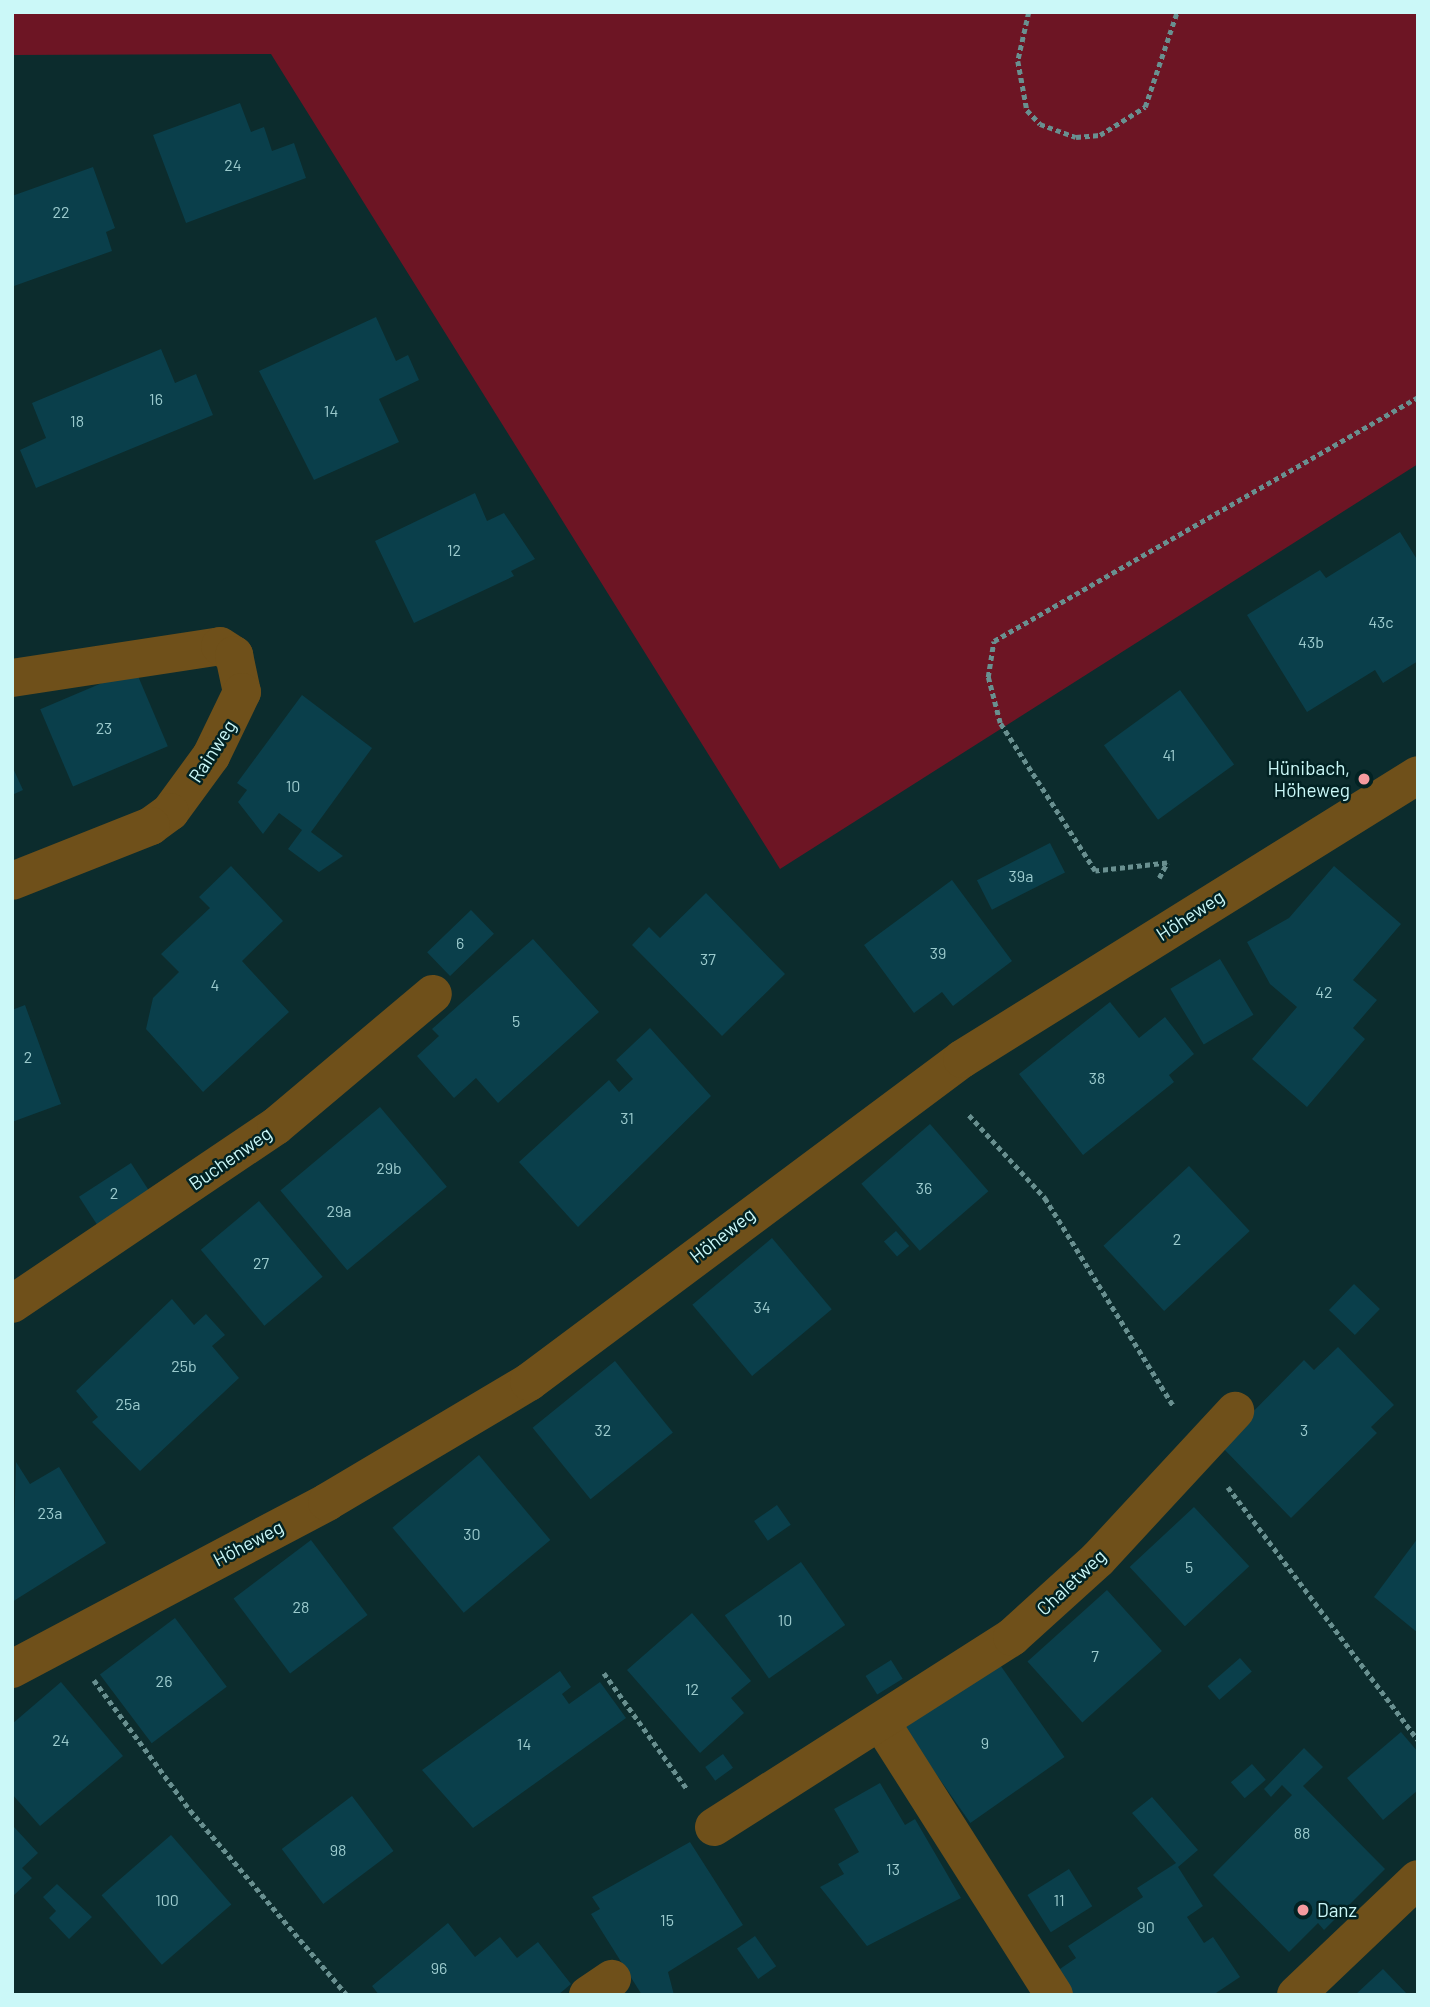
<!DOCTYPE html>
<meta charset="utf-8">
<style>
body{margin:0}
#map{position:relative;width:1430px;height:2007px;overflow:hidden;background:#0c2c2d;font-family:Barlow,sans-serif}
div>[style]{position:absolute}
[style*='--x']{left:calc(var(--x)*1px);top:calc(var(--y)*1px);width:calc(var(--w)*1px);rotate:calc(var(--a)*1deg)}
.green>*{inset:0;background:#6d1524}
.building>*{inset:0;background:#0a3f4b;transform-origin:0 0}
.path>*{height:4.5px;margin-top:-2.25px;transform-origin:0;background:repeating-linear-gradient(90deg,#699090 0 5px,transparent 0 8.5px)}
.minor>*{height:38px;margin:-19px;padding:0 19px;transform-origin:19px;border-radius:19px;background:#6f501a}
.dots>*{width:19px;height:19px;translate:-50% -50%;box-sizing:border-box;border:4px solid #022223;border-radius:50%}
span{translate:-50% -50%;white-space:nowrap;text-align:center;line-height:1.15;-webkit-text-stroke:5px #022223;paint-order:stroke}
.number-label{font-size:16px;color:#9bcacd}
.number-label span{-webkit-text-stroke-width:0}
.street-label{font-size:19px;color:#cbf8f8}
.poi-label{font-size:19px;color:#cbf8f8}
.right{translate:-100% -50%;text-align:right}
.left{translate:0 -50%;text-align:left}
.frame{position:absolute;inset:0;border:14px solid #cbf8f8;pointer-events:none}
</style>
<div id="map">
<div class="green">
<div style="clip-path:polygon(12px 12px,1418px 12px,1418px 464px,780px 869px,271px 54px,12px 55px)"></div>
</div>
<div class="building">
<div style="clip-path:polygon(240px 103px,251px 132px,264px 127px,272px 151px,294px 143px,306px 178px,186px 223px,153px 135px)"></div>
<div style="clip-path:polygon(93px 167px,115px 228px,106px 232px,112px 251px,14px 286px,12px 196px)"></div>
<div style="clip-path:polygon(376px 317px,396px 361px,408px 355px,419px 380px,379px 399px,399px 442px,314px 480px,259px 371px)"></div>
<div style="clip-path:polygon(161px 349px,175px 383px,196px 374px,213px 415px,36px 488px,20px 450px,46px 438px,32px 403px)"></div>
<div style="clip-path:polygon(475px 493px,487px 521px,504px 513px,535px 559px,511px 571px,514px 576px,414px 623px,375px 541px)"></div>
<div style="clip-path:polygon(1400px 532px,1418px 561px,1418px 661px,1383px 683px,1375px 670px,1307px 712px,1247px 615px,1320px 570px,1326px 578px)"></div>
<div style="left:135px;top:669px;width:84px;height:103px;rotate:67deg"></div>
<div style="left:1180px;top:690px;width:92px;height:94px;rotate:54deg"></div>
<div style="clip-path:polygon(302px 695px,372px 748px,311px 832px,343px 856px,319px 872px,288px 849px,302px 830px,279px 813px,263px 834px,238px 802px,247px 790px,237px 783px)"></div>
<div style="clip-path:polygon(12px 766px,23px 790px,12px 795px)"></div>
<div style="left:1050px;top:843px;width:33px;height:82px;rotate:63deg"></div>
<div style="clip-path:polygon(231px 866px,283px 921px,242px 961px,289px 1012px,203px 1092px,146px 1029px,153px 998px,179px 972px,161px 954px,210px 908px,199px 897px)"></div>
<div style="clip-path:polygon(1334px 866px,1401px 924px,1353px 980px,1377px 1000px,1353px 1028px,1365px 1039px,1307px 1107px,1252px 1059px,1297px 1007px,1270px 984px,1247px 942px,1289px 918px)"></div>
<div style="clip-path:polygon(952px 880px,1012px 961px,953px 1006px,942px 992px,914px 1013px,864px 945px)"></div>
<div style="clip-path:polygon(706px 893px,785px 974px,722px 1036px,632px 945px,649px 927px,660px 938px)"></div>
<div style="left:471px;top:910px;width:33px;height:61px;rotate:46deg"></div>
<div style="clip-path:polygon(533px 939px,599px 1012px,498px 1103px,476px 1078px,454px 1098px,417px 1056px,439px 1036px,432px 1029px)"></div>
<div style="left:1220px;top:959px;width:65px;height:58px;rotate:59deg"></div>
<div style="clip-path:polygon(1110px 1002px,1139px 1038px,1165px 1017px,1194px 1054px,1169px 1075px,1174px 1082px,1083px 1155px,1019px 1074px)"></div>
<div style="clip-path:polygon(25px 1005px,61px 1104px,12px 1122px,12px 1010px)"></div>
<div style="clip-path:polygon(650px 1028px,711px 1096px,578px 1227px,519px 1162px,609px 1080px,619px 1092px,633px 1079px,616px 1060px)"></div>
<div style="left:380px;top:1107px;width:104px;height:130px;rotate:50deg"></div>
<div style="left:930px;top:1124px;width:89px;height:91px;rotate:49deg"></div>
<div style="left:131px;top:1163px;width:33px;height:62px;rotate:57deg"></div>
<div style="left:1189px;top:1166px;width:89px;height:117px;rotate:47deg"></div>
<div style="left:259px;top:1201px;width:99px;height:76px;rotate:50deg"></div>
<div style="left:896px;top:1231px;width:20px;height:16px;rotate:49deg"></div>
<div style="left:772px;top:1238px;width:93px;height:104px;rotate:50deg"></div>
<div style="left:1354px;top:1284px;width:36px;height:36px;rotate:44deg"></div>
<div style="clip-path:polygon(172px 1299px,194px 1325px,206px 1314px,225px 1335px,212px 1346px,239px 1378px,140px 1471px,92px 1422px,98px 1417px,76px 1391px)"></div>
<div style="clip-path:polygon(1338px 1347px,1394px 1405px,1371px 1427px,1377px 1433px,1291px 1518px,1220px 1445px,1304px 1360px,1314px 1370px)"></div>
<div style="left:615px;top:1361px;width:92px;height:106px;rotate:51deg"></div>
<div style="left:479px;top:1455px;width:111px;height:113px;rotate:50deg"></div>
<div style="clip-path:polygon(16px 1462px,30px 1484px,59px 1467px,106px 1543px,12px 1602px)"></div>
<div style="left:777px;top:1505px;width:24px;height:28px;rotate:55deg"></div>
<div style="left:1194px;top:1507px;width:81px;height:88px;rotate:47deg"></div>
<div style="clip-path:polygon(1418px 1538px,1418px 1633px,1374px 1597px)"></div>
<div style="left:311px;top:1540px;width:94px;height:97px;rotate:53deg"></div>
<div style="left:801px;top:1562px;width:77px;height:93px;rotate:55deg"></div>
<div style="left:1107px;top:1590px;width:82px;height:107px;rotate:48deg"></div>
<div style="clip-path:polygon(692px 1613px,751px 1681px,731px 1698px,744px 1713px,700px 1753px,627px 1670px)"></div>
<div style="left:175px;top:1618px;width:86px;height:94px;rotate:53deg"></div>
<div style="left:1240px;top:1658px;width:18px;height:43px;rotate:49deg"></div>
<div style="left:891px;top:1660px;width:22px;height:30px;rotate:58deg"></div>
<div style="left:998px;top:1662px;width:116px;height:115px;rotate:55deg"></div>
<div style="clip-path:polygon(560px 1671px,571px 1687px,562px 1694px,569px 1704px,600px 1682px,626px 1718px,473px 1828px,422px 1770px)"></div>
<div style="clip-path:polygon(61px 1682px,123px 1756px,40px 1826px,12px 1794px,12px 1724px)"></div>
<div style="clip-path:polygon(1401px 1732px,1418px 1752px,1418px 1790px,1383px 1820px,1347px 1778px)"></div>
<div style="clip-path:polygon(1304px 1748px,1323px 1767px,1303px 1786px,1385px 1869px,1324px 1930px,1318px 1923px,1289px 1952px,1213px 1875px,1292px 1795px,1282px 1785px,1271px 1797px,1264px 1789px)"></div>
<div style="left:723px;top:1754px;width:17px;height:22px;rotate:54deg"></div>
<div style="left:1252px;top:1764px;width:21px;height:28px;rotate:49deg"></div>
<div style="clip-path:polygon(880px 1783px,905px 1825px,915px 1819px,961px 1898px,867px 1946px,820px 1887px,844px 1874px,838px 1864px,859px 1852px,834px 1809px)"></div>
<div style="left:352px;top:1796px;width:69px;height:88px;rotate:53deg"></div>
<div style="clip-path:polygon(1152px 1797px,1198px 1850px,1178px 1867px,1203px 1906px,1187px 1917px,1204px 1943px,1213px 1937px,1240px 1977px,1213px 1995px,1072px 1995px,1057px 1971px,1076px 1958px,1068px 1946px,1143px 1897px,1137px 1888px,1176px 1863px,1132px 1813px)"></div>
<div style="clip-path:polygon(14px 1827px,38px 1853px,22px 1868px,32px 1878px,12px 1897px)"></div>
<div style="left:171px;top:1835px;width:92px;height:92px;rotate:49deg"></div>
<div style="clip-path:polygon(690px 1842px,743px 1925px,668px 1972px,674px 1995px,642px 1995px,591px 1914px,600px 1909px,592px 1897px)"></div>
<div style="left:1069px;top:1869px;width:44px;height:49px;rotate:58deg"></div>
<div style="clip-path:polygon(57px 1884px,92px 1917px,69px 1939px,49px 1918px,56px 1911px,43px 1897px)"></div>
<div style="clip-path:polygon(448px 1923px,475px 1957px,500px 1937px,517px 1958px,538px 1942px,571px 1984px,558px 1995px,379px 1995px,372px 1986px)"></div>
<div style="left:755px;top:1936px;width:37px;height:22px;rotate:55deg"></div>
<div style="clip-path:polygon(1383px 1969px,1408px 1995px,1355px 1995px)"></div>
</div>
<div class="path">
<div style="--x:1029;--y:12;--w:50;--a:102.7"></div>
<div style="--x:1018;--y:61;--w:50;--a:79.6"></div>
<div style="--x:1027;--y:110;--w:19;--a:47"></div>
<div style="--x:1040;--y:124;--w:38;--a:20"></div>
<div style="--x:1076;--y:137;--w:24;--a:-5"></div>
<div style="--x:1100;--y:135;--w:53;--a:-31.9"></div>
<div style="--x:1145;--y:107;--w:100;--a:-71.4"></div>
<div style="--x:1159;--y:878;--w:17;--a:-62"></div>
<div style="--x:1167;--y:863;--w:72;--a:173.7"></div>
<div style="--x:1095;--y:871;--w:176;--a:-122.7"></div>
<div style="--x:1000;--y:723;--w:48;--a:-104.6"></div>
<div style="--x:988;--y:677;--w:36;--a:-81"></div>
<div style="--x:994;--y:641;--w:489;--a:-29.9"></div>
<div style="--x:969;--y:1115;--w:113;--a:47.5"></div>
<div style="--x:1045;--y:1198;--w:246;--a:58.3"></div>
<div style="--x:1228;--y:1487;--w:316;--a:53.1"></div>
<div style="--x:604;--y:1673;--w:143;--a:54.4"></div>
<div style="--x:94;--y:1680;--w:162;--a:53.6"></div>
<div style="--x:190;--y:1810;--w:243;--a:49.7"></div>
</div>
<div class="minor">
<div style="--x:12;--y:678;--w:210;--a:-8.7"></div>
<div style="--x:220;--y:646;--w:17;--a:33"></div>
<div style="--x:234;--y:655;--w:38;--a:78"></div>
<div style="--x:242;--y:692;--w:71;--a:115.8"></div>
<div style="--x:211;--y:756;--w:69;--a:126.2"></div>
<div style="--x:170;--y:812;--w:24;--a:144"></div>
<div style="--x:151;--y:826;--w:149;--a:158.4"></div>
<div style="--x:12;--y:1304;--w:318;--a:-34"></div>
<div style="--x:276;--y:1126;--w:205;--a:-40.1"></div>
<div style="--x:12;--y:1669;--w:357;--a:-27.9"></div>
<div style="--x:327;--y:1502;--w:235;--a:-30.7"></div>
<div style="--x:529;--y:1382;--w:540;--a:-36.72"></div>
<div style="--x:962;--y:1059;--w:537;--a:-31.91"></div>
<div style="--x:882;--y:1724;--w:321;--a:57.6"></div>
<div style="--x:714;--y:1827;--w:353;--a:-32.5"></div>
<div style="--x:1012;--y:1637;--w:116;--a:-42.2"></div>
<div style="--x:1098;--y:1559;--w:202;--a:-47.2"></div>
<div style="--x:588;--y:1995;--w:29;--a:-34"></div>
<div style="--x:1296;--y:1995;--w:168;--a:-43.6"></div>
</div>
<div class="dots">
<div style="left:1364px;top:779px;background:#f59b9f"></div>
<div style="left:1303px;top:1910px;background:#f59b9f"></div>
</div>
<div class="number-label">
<span style="left:233px;top:165px">24</span>
<span style="left:61px;top:212px">22</span>
<span style="left:156px;top:399px">16</span>
<span style="left:331px;top:411px">14</span>
<span style="left:77px;top:421px">18</span>
<span style="left:454px;top:550px">12</span>
<span style="left:1381px;top:622px">43c</span>
<span style="left:1311px;top:642px">43b</span>
<span style="left:104px;top:728px">23</span>
<span style="left:1169px;top:755px">41</span>
<span style="left:293px;top:786px">10</span>
<span style="left:1021px;top:876px">39a</span>
<span style="left:460px;top:943px">6</span>
<span style="left:938px;top:953px">39</span>
<span style="left:708px;top:959px">37</span>
<span style="left:215px;top:985px">4</span>
<span style="left:1324px;top:992px">42</span>
<span style="left:516px;top:1021px">5</span>
<span style="left:28px;top:1057px">2</span>
<span style="left:1097px;top:1078px">38</span>
<span style="left:627px;top:1118px">31</span>
<span style="left:389px;top:1168px">29b</span>
<span style="left:924px;top:1188px">36</span>
<span style="left:114px;top:1193px">2</span>
<span style="left:339px;top:1211px">29a</span>
<span style="left:1177px;top:1239px">2</span>
<span style="left:261px;top:1263px">27</span>
<span style="left:762px;top:1307px">34</span>
<span style="left:184px;top:1366px">25b</span>
<span style="left:128px;top:1404px">25a</span>
<span style="left:603px;top:1430px">32</span>
<span style="left:1304px;top:1430px">3</span>
<span style="left:50px;top:1513px">23a</span>
<span style="left:472px;top:1534px">30</span>
<span style="left:1189px;top:1567px">5</span>
<span style="left:301px;top:1607px">28</span>
<span style="left:785px;top:1620px">10</span>
<span style="left:1095px;top:1656px">7</span>
<span style="left:164px;top:1681px">26</span>
<span style="left:692px;top:1689px">12</span>
<span style="left:61px;top:1740px">24</span>
<span style="left:985px;top:1743px">9</span>
<span style="left:524px;top:1744px">14</span>
<span style="left:1302px;top:1833px">88</span>
<span style="left:338px;top:1850px">98</span>
<span style="left:893px;top:1869px">13</span>
<span style="left:167px;top:1900px">100</span>
<span style="left:1059px;top:1900px">11</span>
<span style="left:667px;top:1920px">15</span>
<span style="left:1146px;top:1927px">90</span>
<span style="left:439px;top:1968px">96</span>
</div>
<div class="street-label">
<span style="left:212px;top:751px;rotate:-57deg">Rainweg</span>
<span style="left:1190px;top:915px;rotate:-33deg">Höheweg</span>
<span style="left:230px;top:1158px;rotate:-35deg">Buchenweg</span>
<span style="left:722px;top:1235px;rotate:-38deg">Höheweg</span>
<span style="left:248px;top:1543px;rotate:-28deg">Höheweg</span>
<span style="left:1071px;top:1582px;rotate:-43deg">Chaletweg</span>
</div>
<div class="poi-label">
<span class="right" style="left:1350px;top:779px">Hünibach,<br>Höheweg</span>
<span class="left" style="left:1317px;top:1910px">Danz</span>
</div>
<div class="frame"></div>
</div>
